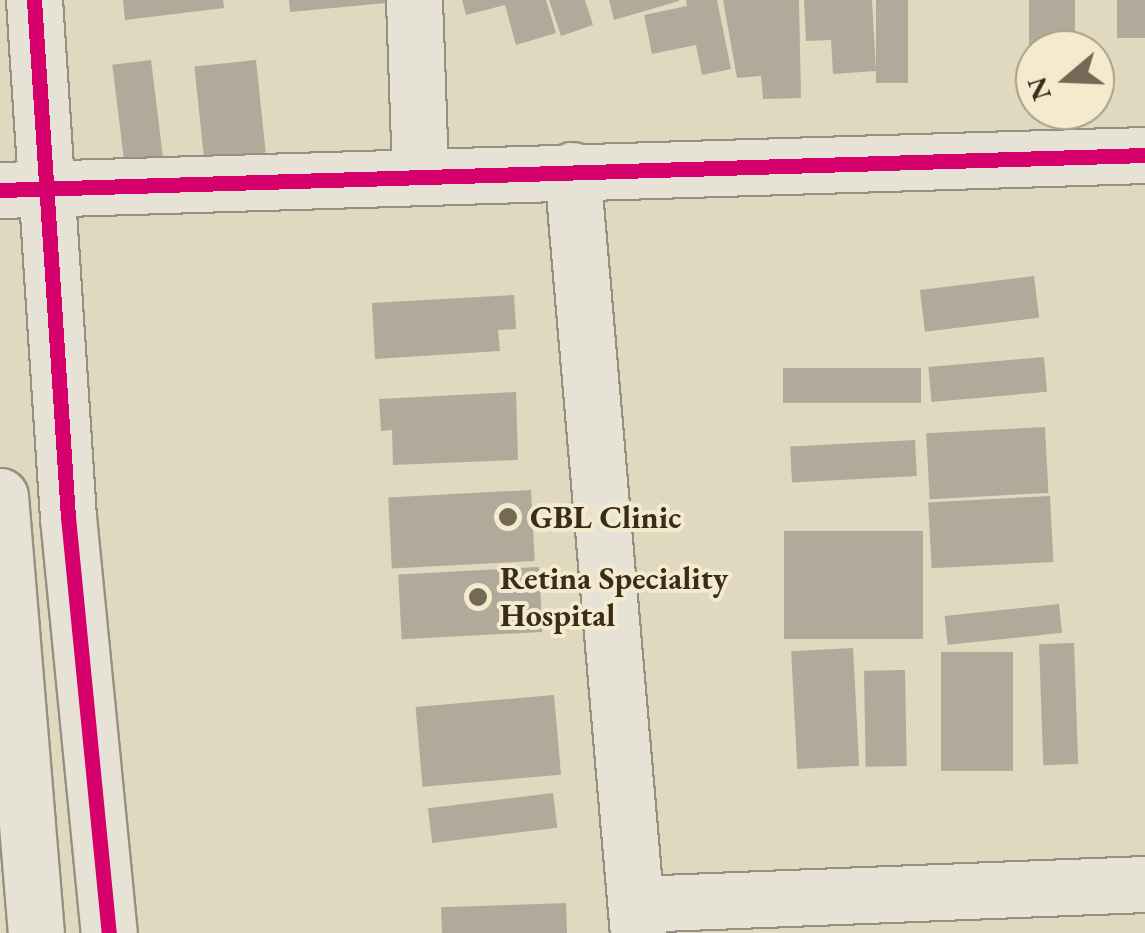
<!DOCTYPE html>
<style>
body{margin:0}
#map{position:relative;width:1145px;height:933px;overflow:hidden;background:#e1d8c0;font-family:"EB Garamond",serif}
div>[style]{position:absolute}
[style*='--x']{left:calc(var(--x)*1px);top:calc(var(--y)*1px);width:calc(var(--w)*1px);rotate:calc(var(--a)*1deg)}
.building>*{inset:0;background:#b1aa9a;transform-origin:0 0}
.roads{filter:drop-shadow(2px 0 #979081) drop-shadow(-2px 0 #979081) drop-shadow(0 2px #979081) drop-shadow(0 -2px #979081)}
.minor>*{height:55px;margin:-27.5px;padding:0 27.5px;transform-origin:27.5px;border-radius:27.5px;background:#e7e2d6}
.tertiary>*{height:55px;margin:-27.5px;padding:0 27.5px;transform-origin:27.5px;border-radius:27.5px;background:#e7e2d6}
.cycleway>*{height:15px;margin:-7.5px;padding:0 7.5px;transform-origin:7.5px;border-radius:7.5px;background:#d6006c}
.dots>*{width:28px;height:28px;translate:-50% -50%;box-sizing:border-box;border:5px solid #f4eace;border-radius:50%}
span{translate:-50% -50%;white-space:nowrap;text-align:center;line-height:1.15;-webkit-text-stroke:8px #f4eace;paint-order:stroke}
.poi-label{font-size:32px;color:#3a2c1d;font-weight:700}
.left{translate:0 -50%;text-align:left}
.north{position:absolute;left:1015px;top:30px;width:100px;height:100px;box-sizing:border-box;background:#f4eace;border:2px solid #aa9e87;border-radius:50%;rotate:251deg;font-size:28px;font-weight:700;line-height:40px;text-align:center;color:#3a2c1d}
.north::after{content:'';display:block;margin:auto;width:35px;height:45px;background:#746856;clip-path:polygon(50% 0,100% 100%,50% 72%,0 100%)}
</style>
<div id="map">
<div class="building">
<div style="clip-path:polygon(123px 0,223px 0,224px 8px,125px 20px)"></div>
<div style="clip-path:polygon(289px 0,386px 0,386px 3px,290px 12px)"></div>
<div style="clip-path:polygon(462px 0,546px 0,556px 33px,516px 45px,505px 5px,466px 15px)"></div>
<div style="clip-path:polygon(549px 0,585px 0,593px 25px,561px 36px)"></div>
<div style="clip-path:polygon(609px 0,679px 0,679px 1px,614px 20px)"></div>
<div style="clip-path:polygon(686px 0,717px 0,731px 69px,702px 75px,696px 45px,652px 54px,644px 15px,687px 6px)"></div>
<div style="clip-path:polygon(723px 0,799px 0,801px 98px,763px 99px,761px 76px,737px 78px)"></div>
<div style="clip-path:polygon(804px 0,872px 0,876px 71px,833px 74px,831px 40px,806px 41px)"></div>
<div style="left:876px;top:0;width:32px;height:83px"></div>
<div style="left:1029px;top:0;width:46px;height:48px"></div>
<div style="left:1117px;top:0;width:28px;height:38px"></div>
<div style="left:151px;top:60px;width:97px;height:39px;rotate:83deg"></div>
<div style="left:256px;top:60px;width:93px;height:62px;rotate:84deg"></div>
<div style="left:1034px;top:276px;width:42px;height:115px;rotate:83deg"></div>
<div style="clip-path:polygon(514px 295px,516px 329px,498px 330px,500px 351px,375px 359px,372px 303px)"></div>
<div style="left:1044px;top:357px;width:35px;height:116px;rotate:85deg"></div>
<div style="left:921px;top:368px;width:35px;height:138px;rotate:90deg"></div>
<div style="clip-path:polygon(516px 392px,518px 460px,393px 465px,392px 430px,381px 431px,379px 399px)"></div>
<div style="left:1045px;top:427px;width:66px;height:119px;rotate:87deg"></div>
<div style="left:915px;top:440px;width:36px;height:125px;rotate:87deg"></div>
<div style="left:531px;top:490px;width:71px;height:143px;rotate:87deg"></div>
<div style="left:1050px;top:496px;width:66px;height:122px;rotate:87deg"></div>
<div style="left:923px;top:531px;width:108px;height:139px;rotate:90deg"></div>
<div style="left:539px;top:567px;width:65px;height:141px;rotate:87deg"></div>
<div style="left:1059px;top:604px;width:29px;height:115px;rotate:84deg"></div>
<div style="left:1074px;top:643px;width:121px;height:35px;rotate:88deg"></div>
<div style="left:853px;top:648px;width:118px;height:62px;rotate:87deg"></div>
<div style="left:941px;top:652px;width:72px;height:119px"></div>
<div style="left:905px;top:670px;width:96px;height:41px;rotate:89deg"></div>
<div style="left:554px;top:695px;width:80px;height:139px;rotate:85deg"></div>
<div style="left:553px;top:793px;width:35px;height:126px;rotate:83deg"></div>
<div style="left:566px;top:903px;width:30px;height:125px;rotate:88deg"></div>
</div>
<div class="roads">
<div class="minor">
<div style="--x:414;--y:0;--w:173;--a:88"></div>
<div style="--x:572;--y:170;--w:766;--a:85.06"></div>
<div style="--x:0;--y:190;--w:1146;--a:-1.75"></div>
<div style="--x:636;--y:904;--w:509;--a:-2.25"></div>
</div>
<div class="tertiary">
<div style="--x:34;--y:0;--w:518;--a:86.24"></div>
<div style="--x:68;--y:517;--w:418;--a:84.4"></div>
<div style="--x:0;--y:496;--w:438;--a:85.3"></div>
</div>
</div>
<div class="cycleway">
<div style="--x:34;--y:0;--w:518;--a:86.24"></div>
<div style="--x:68;--y:517;--w:418;--a:84.4"></div>
<div style="--x:0;--y:190;--w:1146;--a:-1.75"></div>
</div>
<div class="dots">
<div style="left:508px;top:517px;background:#746856"></div>
<div style="left:478px;top:597px;background:#746856"></div>
</div>
<div class="poi-label">
<span class="left" style="left:530px;top:517px">GBL Clinic</span>
<span class="left" style="left:500px;top:597px">Retina Speciality<br>Hospital</span>
</div>
<div class="north">N</div>
</div>
